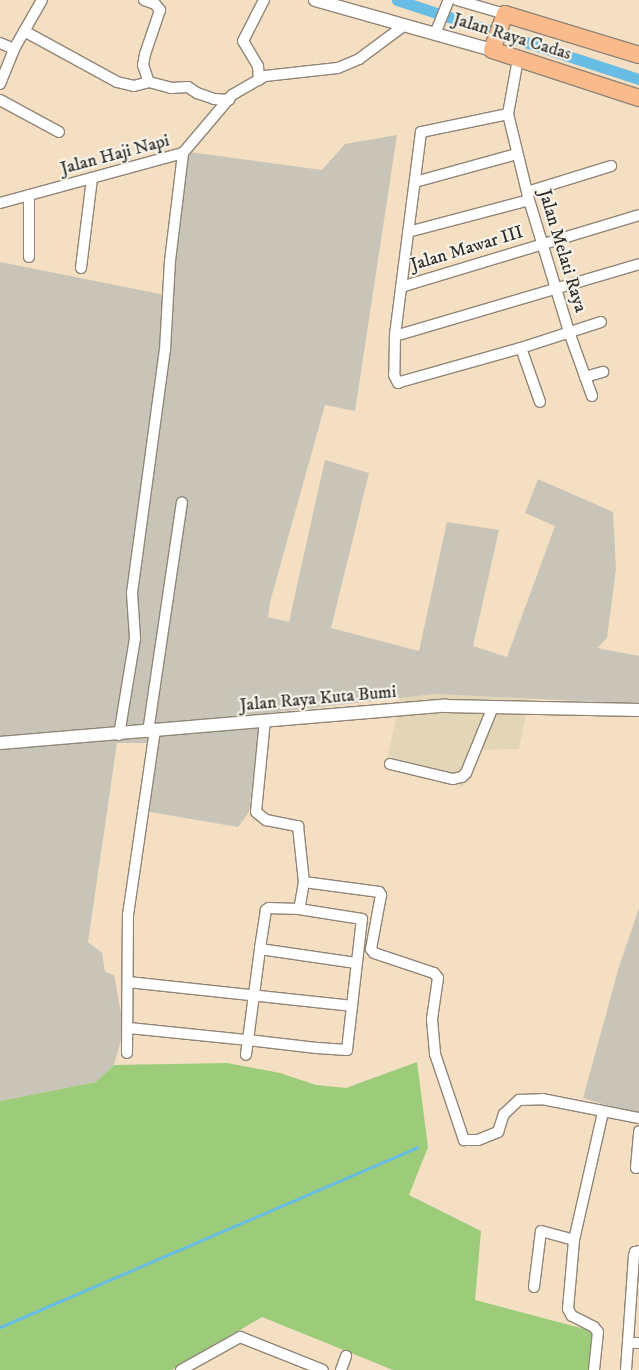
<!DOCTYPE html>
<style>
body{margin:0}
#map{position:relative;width:639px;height:1370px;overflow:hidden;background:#f4dfc3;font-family:"IM FELL DW Pica",serif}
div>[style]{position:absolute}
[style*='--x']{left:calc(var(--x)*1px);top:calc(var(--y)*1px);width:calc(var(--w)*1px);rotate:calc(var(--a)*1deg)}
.built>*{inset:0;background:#e3d6b7}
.industrial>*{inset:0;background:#c8c4b8}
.green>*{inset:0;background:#9ccc7a}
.stream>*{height:3px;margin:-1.5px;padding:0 1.5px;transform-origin:1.5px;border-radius:1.5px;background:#67bde4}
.canal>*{height:11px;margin:-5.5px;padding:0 5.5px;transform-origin:5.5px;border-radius:5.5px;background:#67bde4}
.roads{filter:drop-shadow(1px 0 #908577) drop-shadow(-1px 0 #908577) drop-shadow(0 1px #908577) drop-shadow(0 -1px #908577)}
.minor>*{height:10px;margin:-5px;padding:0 5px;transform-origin:5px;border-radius:5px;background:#fff}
.tertiary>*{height:12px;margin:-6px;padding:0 6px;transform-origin:6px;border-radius:6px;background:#fff}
.primary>*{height:16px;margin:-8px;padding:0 8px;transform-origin:8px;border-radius:8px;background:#fabb8c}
span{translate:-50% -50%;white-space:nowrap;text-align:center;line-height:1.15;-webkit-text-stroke:4.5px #f7f3e8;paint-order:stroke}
.street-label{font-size:18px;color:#2b2b2b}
</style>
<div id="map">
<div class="built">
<div style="clip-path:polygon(435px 694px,529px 699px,519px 749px,472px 750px,464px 787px,386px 765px,400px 698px)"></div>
</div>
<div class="industrial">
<div style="clip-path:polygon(397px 135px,355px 411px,325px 405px,270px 602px,268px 617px,289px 622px,325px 460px,369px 473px,331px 628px,419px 651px,447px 522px,499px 530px,473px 646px,507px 657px,555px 526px,525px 513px,538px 479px,613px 512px,616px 569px,607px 638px,597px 648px,639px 656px,639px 704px,435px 694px,261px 714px,249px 812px,238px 827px,144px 811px,152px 743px,117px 743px,88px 942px,102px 953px,105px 972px,114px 975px,124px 1029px,114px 1065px,96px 1082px,0 1101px,0 262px,170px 296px,175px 245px,189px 152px,322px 170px,345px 144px)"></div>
<div style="clip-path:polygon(639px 908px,639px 1112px,628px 1112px,583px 1098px,619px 967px)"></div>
</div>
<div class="green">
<div style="clip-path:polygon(417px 1062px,428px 1147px,409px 1195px,481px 1231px,475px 1300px,596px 1332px,592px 1370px,393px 1370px,262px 1317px,172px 1370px,0 1370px,0 1101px,96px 1082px,114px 1065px,227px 1063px,280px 1073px,316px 1085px,346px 1088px)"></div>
</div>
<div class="stream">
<div style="--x:0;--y:1327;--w:454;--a:-23.3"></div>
</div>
<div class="canal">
<div style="--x:397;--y:0;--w:255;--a:18.1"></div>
</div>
<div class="roads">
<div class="minor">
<div style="--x:144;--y:0;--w:12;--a:20"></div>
<div style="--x:155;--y:4;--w:8;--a:50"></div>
<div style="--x:160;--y:10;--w:46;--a:108.8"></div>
<div style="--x:145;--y:54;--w:11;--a:100"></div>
<div style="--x:143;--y:65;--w:18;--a:71"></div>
<div style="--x:457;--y:0;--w:50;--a:16.3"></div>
<div style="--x:24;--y:31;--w:106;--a:28.7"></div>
<div style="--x:117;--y:82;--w:17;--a:13"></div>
<div style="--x:134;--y:86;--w:16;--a:-15"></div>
<div style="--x:149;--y:82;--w:23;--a:15"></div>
<div style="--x:171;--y:88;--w:17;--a:-3"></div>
<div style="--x:188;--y:87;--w:11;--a:34"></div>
<div style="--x:197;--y:93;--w:18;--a:19"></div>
<div style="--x:214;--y:99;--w:15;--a:4"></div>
<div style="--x:435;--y:34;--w:37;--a:-68"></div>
<div style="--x:0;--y:43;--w:15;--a:23"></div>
<div style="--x:518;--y:59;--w:56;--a:100.3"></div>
<div style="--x:508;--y:114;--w:89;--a:76.3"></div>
<div style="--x:529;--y:200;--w:138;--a:73.1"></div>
<div style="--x:569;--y:332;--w:68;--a:70.2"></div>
<div style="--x:259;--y:80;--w:14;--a:-94"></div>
<div style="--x:258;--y:66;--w:29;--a:-121"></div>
<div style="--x:243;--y:41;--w:46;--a:-62.9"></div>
<div style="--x:0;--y:84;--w:38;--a:-68"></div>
<div style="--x:14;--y:49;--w:56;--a:-60.3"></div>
<div style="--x:0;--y:100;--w:67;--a:28.5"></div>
<div style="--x:508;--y:114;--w:89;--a:168.3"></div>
<div style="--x:421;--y:132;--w:206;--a:97.3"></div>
<div style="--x:395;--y:336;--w:39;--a:91"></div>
<div style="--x:394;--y:375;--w:9;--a:63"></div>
<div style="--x:398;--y:383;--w:2;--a:-27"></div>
<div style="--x:400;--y:382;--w:126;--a:-15.7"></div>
<div style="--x:521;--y:348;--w:84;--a:-18"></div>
<div style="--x:415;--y:182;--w:106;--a:-15.4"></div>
<div style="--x:527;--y:192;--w:88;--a:-17.2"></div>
<div style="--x:0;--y:203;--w:190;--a:-15.3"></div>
<div style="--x:183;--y:153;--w:76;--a:-49.8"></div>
<div style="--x:232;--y:95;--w:38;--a:-30"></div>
<div style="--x:265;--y:76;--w:73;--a:-6.3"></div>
<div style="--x:338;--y:68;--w:23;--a:-23"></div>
<div style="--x:359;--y:59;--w:57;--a:-36.5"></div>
<div style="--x:408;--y:232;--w:125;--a:-14.8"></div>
<div style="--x:29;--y:257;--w:62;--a:-90"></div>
<div style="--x:81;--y:268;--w:91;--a:-83"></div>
<div style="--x:401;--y:287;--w:249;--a:-16.8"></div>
<div style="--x:395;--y:336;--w:254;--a:-16.4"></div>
<div style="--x:521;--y:348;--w:57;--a:70.6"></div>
<div style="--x:585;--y:377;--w:19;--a:-16"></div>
<div style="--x:265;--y:720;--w:92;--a:95.6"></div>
<div style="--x:256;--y:812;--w:13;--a:39"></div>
<div style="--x:266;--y:820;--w:33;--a:11"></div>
<div style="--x:298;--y:826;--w:56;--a:83.9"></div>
<div style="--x:304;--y:882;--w:27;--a:100"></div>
<div style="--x:148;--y:732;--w:232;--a:-81.6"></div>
<div style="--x:119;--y:735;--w:98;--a:-80.6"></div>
<div style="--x:135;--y:638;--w:45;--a:-93.8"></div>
<div style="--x:132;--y:593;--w:245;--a:-82.3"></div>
<div style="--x:165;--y:350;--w:89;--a:-86.8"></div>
<div style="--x:170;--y:261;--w:109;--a:-83.1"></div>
<div style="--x:390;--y:764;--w:65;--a:13.4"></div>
<div style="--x:453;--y:779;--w:9;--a:-13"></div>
<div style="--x:462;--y:777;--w:6;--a:-45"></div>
<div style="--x:466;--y:773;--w:71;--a:-67.8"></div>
<div style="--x:304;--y:882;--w:76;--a:7.6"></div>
<div style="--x:379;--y:892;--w:4;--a:56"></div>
<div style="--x:381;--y:895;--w:55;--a:100.5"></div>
<div style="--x:371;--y:949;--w:5;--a:53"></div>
<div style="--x:374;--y:953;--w:63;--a:18.4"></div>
<div style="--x:434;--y:973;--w:6;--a:51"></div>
<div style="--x:438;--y:978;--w:41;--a:98.3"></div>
<div style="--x:432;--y:1019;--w:35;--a:85"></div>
<div style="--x:435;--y:1054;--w:91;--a:71.4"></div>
<div style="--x:464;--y:1140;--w:14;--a:0"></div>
<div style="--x:478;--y:1140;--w:22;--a:-22"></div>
<div style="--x:498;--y:1132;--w:19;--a:-72"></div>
<div style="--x:504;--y:1114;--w:21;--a:-43"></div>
<div style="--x:519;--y:1100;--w:23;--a:-2"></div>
<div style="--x:542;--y:1099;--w:99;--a:11.1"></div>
<div style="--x:260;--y:949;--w:97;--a:8.3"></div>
<div style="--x:128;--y:982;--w:224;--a:6.1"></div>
<div style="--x:129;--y:1028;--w:120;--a:5.8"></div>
<div style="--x:248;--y:1040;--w:69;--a:6.6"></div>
<div style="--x:317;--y:1048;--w:30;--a:4"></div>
<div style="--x:347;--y:1050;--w:132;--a:-83.5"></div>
<div style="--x:362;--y:919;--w:64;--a:-171"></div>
<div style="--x:299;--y:909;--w:30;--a:-178"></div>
<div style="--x:269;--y:908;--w:4;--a:146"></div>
<div style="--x:266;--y:910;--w:39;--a:99"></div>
<div style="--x:260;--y:949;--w:92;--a:97.5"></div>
<div style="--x:248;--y:1040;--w:15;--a:98"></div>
<div style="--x:127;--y:1053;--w:138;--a:-89.6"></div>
<div style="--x:128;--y:915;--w:186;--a:-81.7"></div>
<div style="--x:636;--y:1168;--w:37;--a:-85"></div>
<div style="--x:534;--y:1287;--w:56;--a:-82.9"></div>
<div style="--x:541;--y:1231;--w:34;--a:15"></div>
<div style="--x:628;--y:1343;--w:11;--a:0"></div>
<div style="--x:181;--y:1370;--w:68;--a:-29.2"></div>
<div style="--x:240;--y:1337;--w:89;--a:21.7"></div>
<div style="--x:341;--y:1370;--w:15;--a:-70"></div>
<div style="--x:594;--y:1370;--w:38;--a:-84"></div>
<div style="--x:598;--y:1332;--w:6;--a:-129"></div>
<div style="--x:594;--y:1327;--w:25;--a:-153"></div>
<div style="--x:572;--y:1316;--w:8;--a:-120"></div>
<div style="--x:568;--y:1309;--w:69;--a:-85"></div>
<div style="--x:574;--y:1240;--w:131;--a:-77.2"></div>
<div style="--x:626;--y:1370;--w:114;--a:-86"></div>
<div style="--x:634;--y:1256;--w:4;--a:-76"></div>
<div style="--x:635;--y:1252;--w:4;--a:-14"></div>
</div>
<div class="tertiary">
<div style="--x:315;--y:0;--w:184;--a:15.8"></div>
<div style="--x:0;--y:743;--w:447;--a:-4.8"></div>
<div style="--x:445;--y:706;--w:194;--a:1.2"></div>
</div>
<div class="primary">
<div style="--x:639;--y:55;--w:140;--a:-163"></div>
<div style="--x:505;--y:14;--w:38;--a:110"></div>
<div style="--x:492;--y:50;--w:155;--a:18.1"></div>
</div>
</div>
<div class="street-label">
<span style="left:512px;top:37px;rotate:17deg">Jalan Raya Cadas</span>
<span style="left:115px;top:155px;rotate:-15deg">Jalan Haji Napi</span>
<span style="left:467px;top:249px;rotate:-17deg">Jalan Mawar III</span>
<span style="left:562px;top:251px;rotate:73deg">Jalan Melati Raya</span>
<span style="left:318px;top:699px;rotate:-5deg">Jalan Raya Kuta Bumi</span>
</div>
</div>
